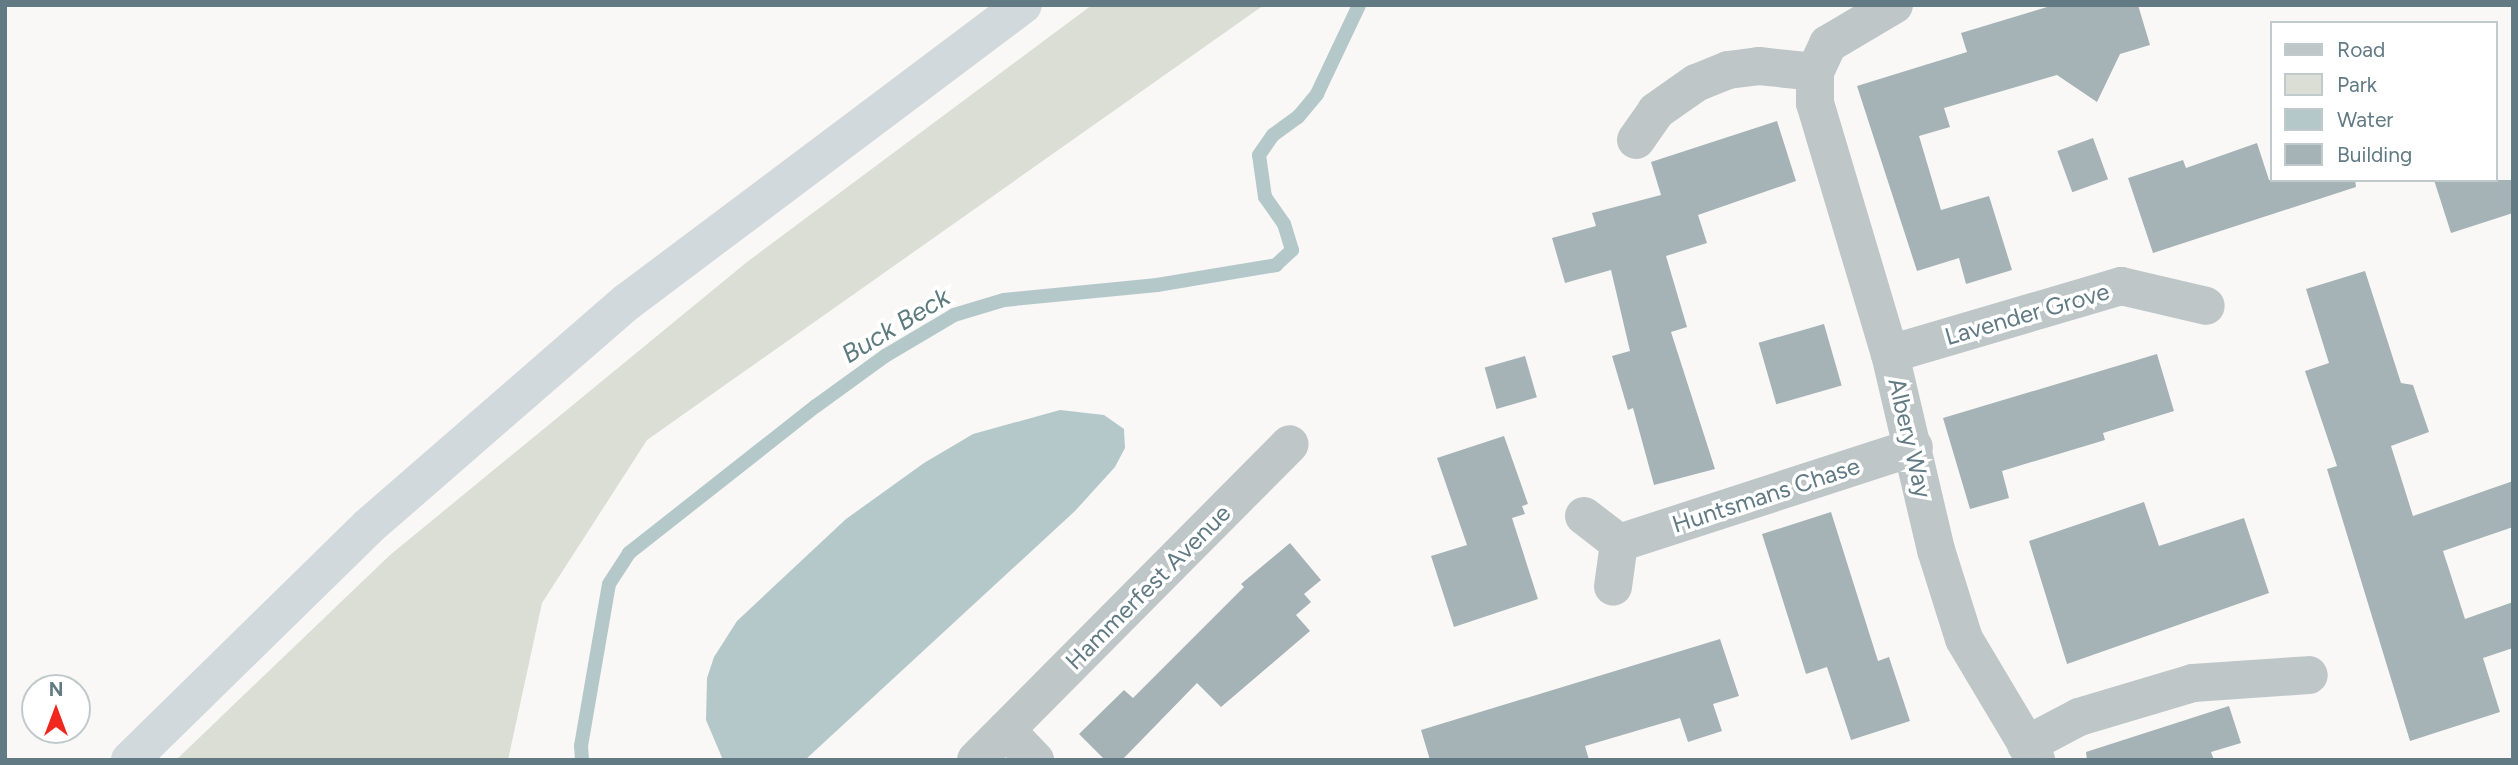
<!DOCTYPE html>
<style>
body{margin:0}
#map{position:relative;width:2518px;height:765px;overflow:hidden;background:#f9f8f6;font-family:Figtree,sans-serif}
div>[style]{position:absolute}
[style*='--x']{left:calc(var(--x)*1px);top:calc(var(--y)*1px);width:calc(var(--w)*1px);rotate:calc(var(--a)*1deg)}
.green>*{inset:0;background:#daded5}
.water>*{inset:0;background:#b5c8c9}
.stream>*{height:14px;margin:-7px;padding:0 7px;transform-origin:7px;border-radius:7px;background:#b5c8c9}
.building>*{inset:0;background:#a5b3b6;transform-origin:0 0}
.minor>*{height:38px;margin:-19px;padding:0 19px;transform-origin:19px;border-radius:19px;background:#bec6c8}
.highway>*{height:38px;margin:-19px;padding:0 19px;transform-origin:19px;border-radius:19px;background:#d2d9dc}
span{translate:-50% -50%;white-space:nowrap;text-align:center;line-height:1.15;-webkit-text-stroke:7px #fff;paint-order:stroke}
.street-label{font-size:24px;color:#617a83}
.water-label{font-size:26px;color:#5d7b7d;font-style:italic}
.frame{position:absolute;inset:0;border:7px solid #617a83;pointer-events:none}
.legend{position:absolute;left:2270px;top:21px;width:228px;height:161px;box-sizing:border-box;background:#fff;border:2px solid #c0cacd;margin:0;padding:9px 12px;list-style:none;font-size:21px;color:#617a83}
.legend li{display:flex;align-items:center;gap:14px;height:35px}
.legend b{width:35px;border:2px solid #c0cacd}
.north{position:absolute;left:21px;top:674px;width:70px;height:70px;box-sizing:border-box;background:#fff;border:2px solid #c0cacd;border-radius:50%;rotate:0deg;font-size:19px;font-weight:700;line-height:28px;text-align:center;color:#617a83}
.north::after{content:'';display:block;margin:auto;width:24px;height:32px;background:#f0271f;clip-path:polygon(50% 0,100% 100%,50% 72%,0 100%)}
</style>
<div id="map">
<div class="green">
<div style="clip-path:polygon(1092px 5px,1264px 5px,647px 440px,542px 603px,508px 760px,176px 760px,390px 555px,747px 262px)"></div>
</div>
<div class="water">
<div style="clip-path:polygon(1060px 410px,1104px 415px,1124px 429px,1125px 448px,1115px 467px,1075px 511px,805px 760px,723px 760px,706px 720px,707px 678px,714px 657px,737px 621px,846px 519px,924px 463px,973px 434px)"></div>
</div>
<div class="stream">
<div style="--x:582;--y:760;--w:14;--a:-94"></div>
<div style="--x:581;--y:746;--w:164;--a:-80.2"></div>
<div style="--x:609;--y:584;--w:37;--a:-57"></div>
<div style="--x:629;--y:553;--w:238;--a:-38.2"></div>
<div style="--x:816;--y:406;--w:85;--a:-35.9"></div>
<div style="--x:885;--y:356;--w:80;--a:-30.7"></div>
<div style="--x:954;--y:315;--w:52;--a:-16.7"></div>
<div style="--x:1004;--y:300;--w:154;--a:-5.6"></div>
<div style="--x:1157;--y:285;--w:121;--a:-9.5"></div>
<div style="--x:1276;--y:265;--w:22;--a:-43"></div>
<div style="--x:1292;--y:250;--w:27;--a:-107"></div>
<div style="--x:1284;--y:224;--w:33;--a:-125"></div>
<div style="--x:1265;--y:197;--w:42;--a:-98.1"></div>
<div style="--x:1259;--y:155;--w:24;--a:-55"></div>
<div style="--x:1273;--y:135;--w:31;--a:-36"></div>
<div style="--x:1298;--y:117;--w:30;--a:-50"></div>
<div style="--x:1317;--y:94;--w:98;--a:-64.7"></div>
</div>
<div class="building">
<div style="clip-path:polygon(2054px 5px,2138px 5px,2150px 45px,2120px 54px,2097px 102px,2057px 75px,1944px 108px,1950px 127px,1919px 136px,1941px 210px,1989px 196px,2012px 270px,1966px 284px,1959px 258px,1917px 271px,1857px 86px,1967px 52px,1961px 33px)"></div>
<div style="clip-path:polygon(1777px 121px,1796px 181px,1698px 215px,1707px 243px,1666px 256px,1687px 327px,1671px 332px,1715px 469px,1654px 485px,1633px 408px,1628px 410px,1612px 356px,1630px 351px,1611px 270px,1565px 283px,1552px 238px,1596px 226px,1592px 213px,1661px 195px,1651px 162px)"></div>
<div style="left:2093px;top:138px;width:44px;height:38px;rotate:70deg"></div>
<div style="clip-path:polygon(2257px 143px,2269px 180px,2355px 180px,2356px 187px,2153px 253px,2128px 178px,2183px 160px,2186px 168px)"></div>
<div style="clip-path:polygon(2434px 180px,2513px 180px,2513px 213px,2451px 233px)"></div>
<div style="clip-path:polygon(2365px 271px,2401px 383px,2413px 385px,2429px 432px,2391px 446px,2413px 516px,2513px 481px,2513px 527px,2443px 551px,2465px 619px,2513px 602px,2513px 648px,2483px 658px,2500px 712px,2410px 741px,2327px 469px,2337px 466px,2305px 371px,2329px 363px,2306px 289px)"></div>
<div style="left:1824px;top:324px;width:64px;height:68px;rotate:74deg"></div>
<div style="clip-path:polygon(2157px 354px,2174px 411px,2103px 433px,2105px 440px,2002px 471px,2009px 498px,1970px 509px,1943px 418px)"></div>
<div style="left:1525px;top:356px;width:43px;height:42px;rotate:74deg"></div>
<div style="clip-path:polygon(1504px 436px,1528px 504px,1522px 506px,1525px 514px,1512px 518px,1538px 599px,1454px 627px,1431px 556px,1467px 545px,1437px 458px)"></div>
<div style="clip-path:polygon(2144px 502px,2159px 546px,2244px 518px,2269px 593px,2067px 664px,2029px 541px)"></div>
<div style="clip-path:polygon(1831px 512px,1878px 661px,1889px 657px,1910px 721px,1851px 740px,1827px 667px,1806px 674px,1762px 534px)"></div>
<div style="clip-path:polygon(1290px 543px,1321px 580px,1304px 594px,1311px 602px,1296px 615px,1310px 631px,1221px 707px,1197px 683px,1122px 760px,1105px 760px,1079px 734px,1124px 690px,1133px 698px,1244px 587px,1241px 584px)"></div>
<div style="clip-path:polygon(1720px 639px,1739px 696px,1713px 704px,1722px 731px,1688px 742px,1680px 718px,1585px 746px,1589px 760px,1430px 760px,1421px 730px)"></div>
<div style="clip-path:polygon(2229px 706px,2241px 743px,2211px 752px,2214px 760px,2087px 760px,2086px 752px)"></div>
</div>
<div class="minor">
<div style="--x:1894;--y:5;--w:77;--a:149.4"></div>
<div style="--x:1828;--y:44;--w:31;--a:115"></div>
<div style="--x:1815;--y:72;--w:31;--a:90"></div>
<div style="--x:1815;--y:103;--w:262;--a:73.4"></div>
<div style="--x:1890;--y:354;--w:201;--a:76.8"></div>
<div style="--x:1936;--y:550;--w:93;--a:72.5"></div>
<div style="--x:1964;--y:639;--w:141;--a:59.2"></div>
<div style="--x:1636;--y:140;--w:35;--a:-55"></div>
<div style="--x:1656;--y:111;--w:49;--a:-35"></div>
<div style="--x:1696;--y:83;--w:35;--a:-22"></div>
<div style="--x:1728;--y:70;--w:31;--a:-7"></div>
<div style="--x:1759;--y:66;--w:56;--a:6.1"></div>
<div style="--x:1890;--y:354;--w:241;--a:-16.4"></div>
<div style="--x:2121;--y:286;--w:87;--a:13.2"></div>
<div style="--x:1584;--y:516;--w:44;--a:37.6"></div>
<div style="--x:1619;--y:543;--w:44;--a:97.8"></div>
<div style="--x:1619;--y:543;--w:310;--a:-18"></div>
<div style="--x:1006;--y:730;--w:42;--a:46"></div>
<div style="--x:2026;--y:745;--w:60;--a:-27.8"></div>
<div style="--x:2079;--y:717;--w:119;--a:-16.6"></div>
<div style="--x:2193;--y:683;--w:116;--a:-3.9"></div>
<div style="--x:976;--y:760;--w:445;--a:-45.2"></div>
</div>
<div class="highway">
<div style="--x:130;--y:760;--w:334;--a:-44.4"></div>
<div style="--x:369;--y:526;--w:342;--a:-41"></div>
<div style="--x:627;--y:302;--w:495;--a:-36.9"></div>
</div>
<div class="street-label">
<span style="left:2027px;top:314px;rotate:-16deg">Lavender Grove</span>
<span style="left:1910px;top:438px;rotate:77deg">Albery Way</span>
<span style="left:1766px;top:495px;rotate:-18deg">Huntsmans Chase</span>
<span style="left:1148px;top:587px;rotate:-45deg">Hammerfest Avenue</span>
</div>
<div class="water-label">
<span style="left:896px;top:326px;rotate:-31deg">Buck Beck</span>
</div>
<div class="frame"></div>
<ul class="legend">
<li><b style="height:9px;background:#bec6c8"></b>Road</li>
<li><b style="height:19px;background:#daded5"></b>Park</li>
<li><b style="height:19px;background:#b5c8c9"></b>Water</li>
<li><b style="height:19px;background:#a5b3b6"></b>Building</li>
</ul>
<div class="north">N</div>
</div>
